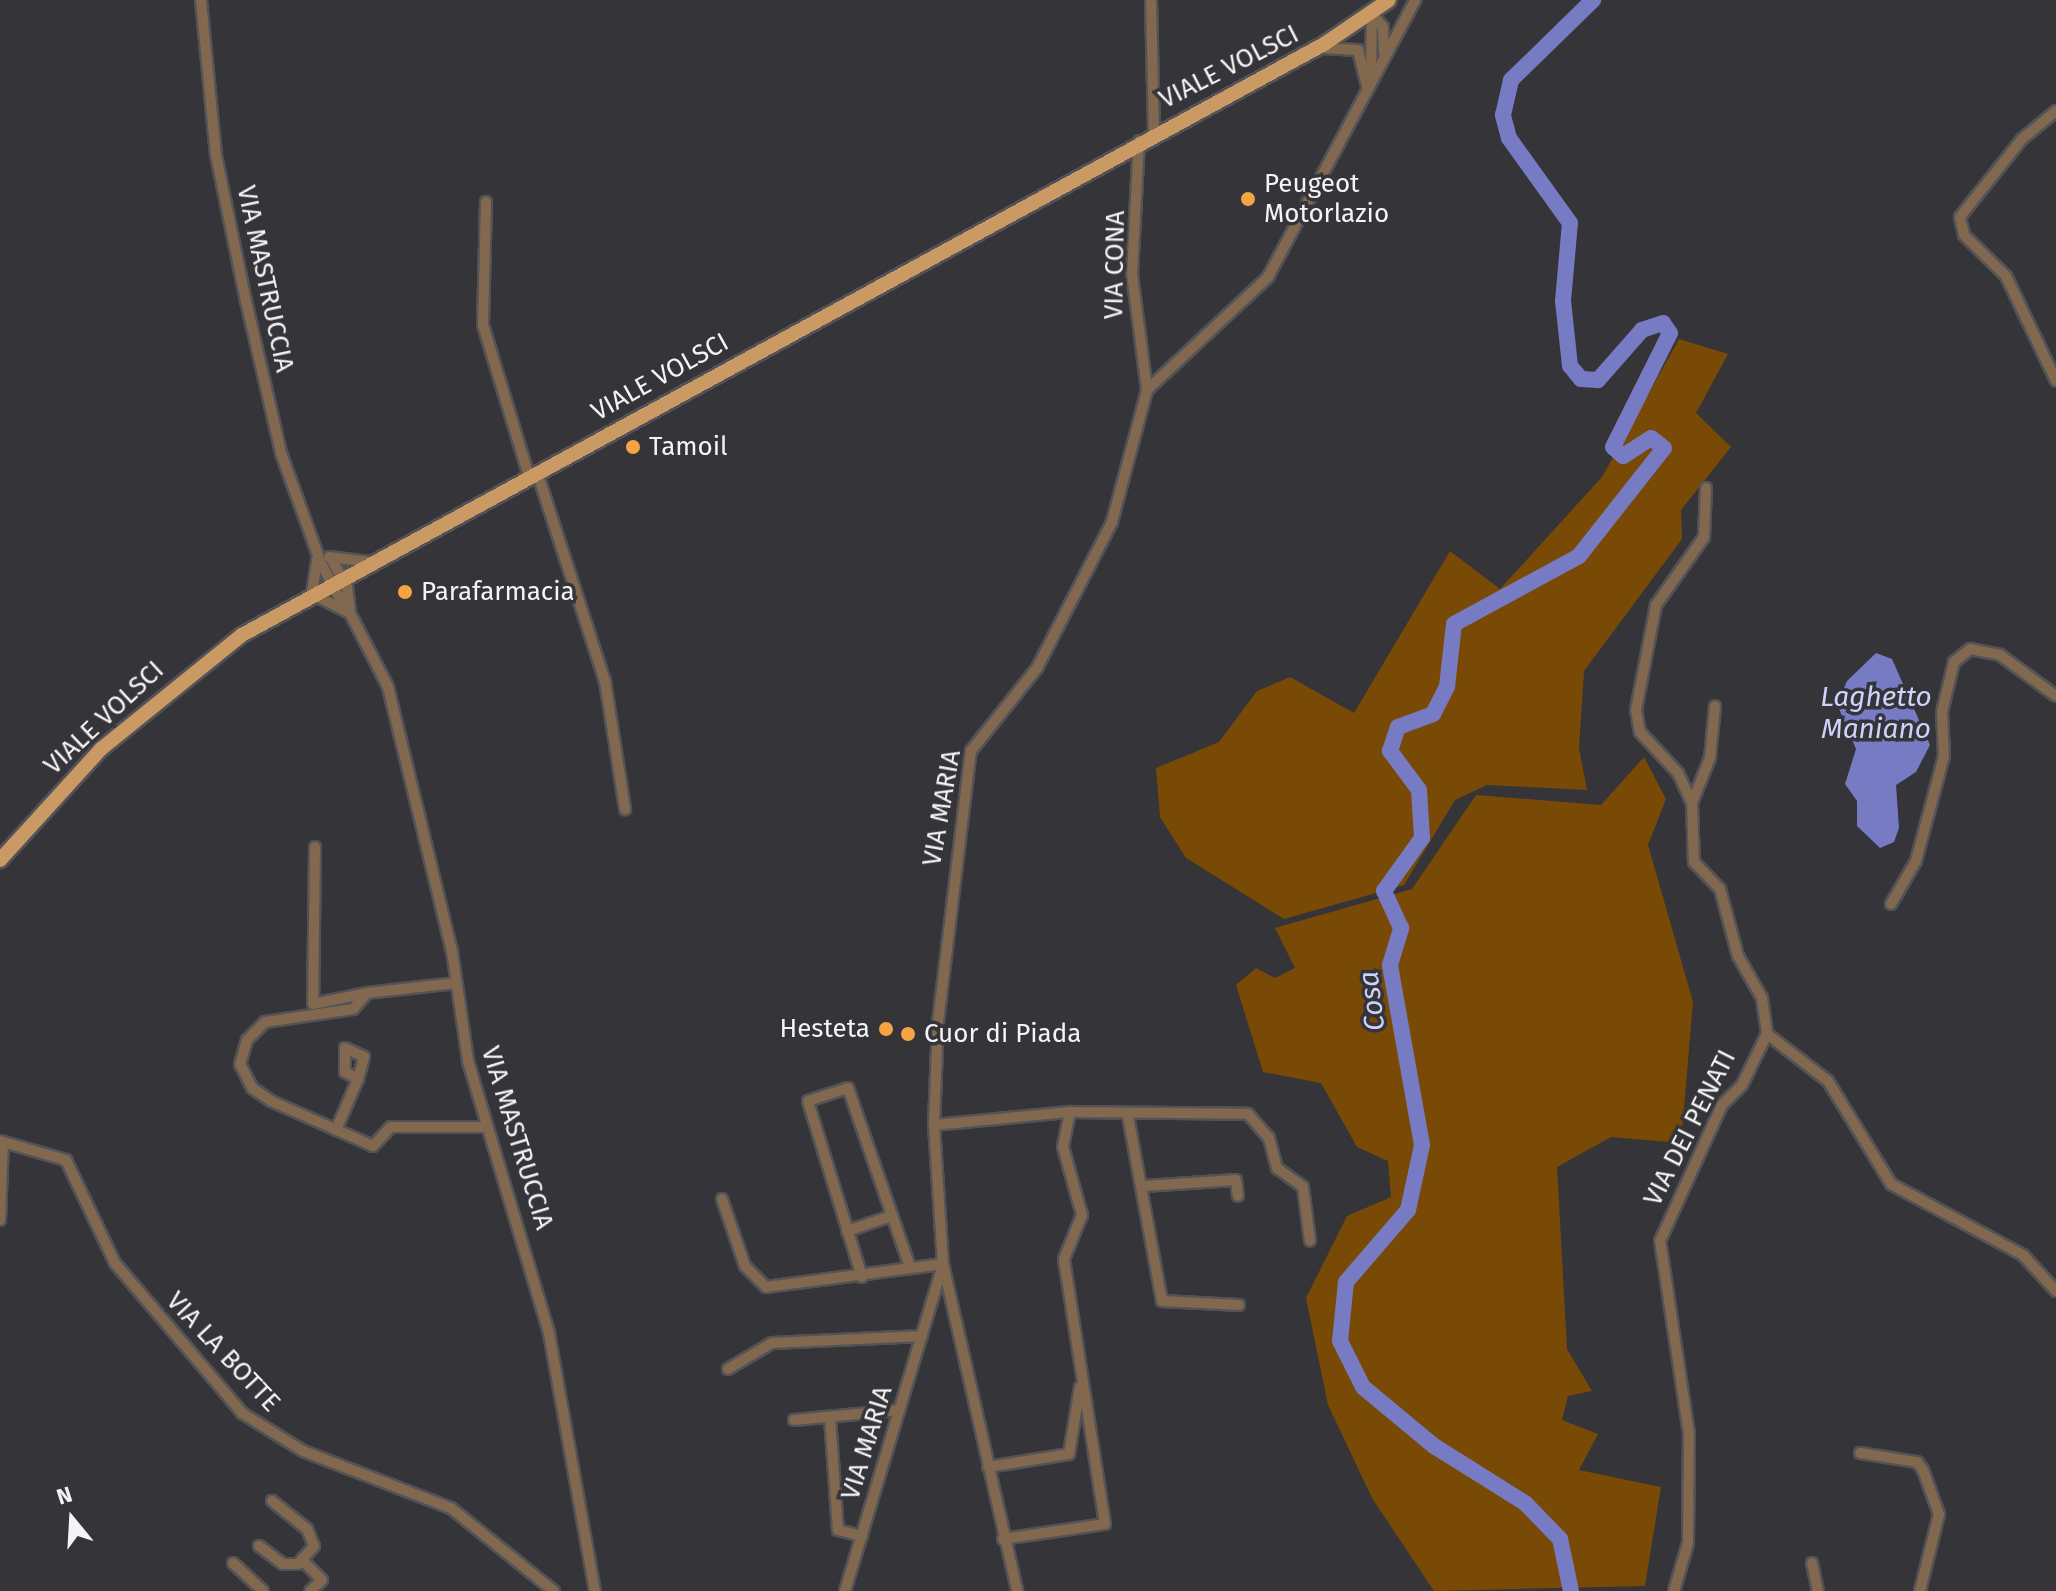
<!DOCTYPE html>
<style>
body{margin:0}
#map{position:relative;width:2056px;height:1591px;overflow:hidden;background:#343439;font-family:"Fira Sans",sans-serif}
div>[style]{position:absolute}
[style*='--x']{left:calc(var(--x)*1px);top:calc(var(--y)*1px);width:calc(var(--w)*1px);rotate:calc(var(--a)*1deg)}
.green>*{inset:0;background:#794a05}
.water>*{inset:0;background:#777bc4}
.river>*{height:16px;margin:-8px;padding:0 8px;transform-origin:8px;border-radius:8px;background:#777bc4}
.roads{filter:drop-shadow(2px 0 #535357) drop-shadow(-2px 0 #535357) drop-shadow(0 2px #535357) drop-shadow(0 -2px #535357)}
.minor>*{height:10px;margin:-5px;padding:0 5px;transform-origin:5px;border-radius:5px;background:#81684e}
.major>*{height:14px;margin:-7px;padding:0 7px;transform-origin:7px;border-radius:7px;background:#cb9963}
.dots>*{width:22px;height:22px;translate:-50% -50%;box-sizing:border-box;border:4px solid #343439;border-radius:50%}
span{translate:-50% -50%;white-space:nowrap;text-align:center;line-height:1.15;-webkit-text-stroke:7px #343439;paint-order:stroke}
.street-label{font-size:26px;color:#f4f4f7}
.poi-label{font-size:26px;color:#f4f4f7}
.left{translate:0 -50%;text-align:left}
.right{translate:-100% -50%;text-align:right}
.water-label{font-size:28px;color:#cfd3fc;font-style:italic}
.north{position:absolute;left:32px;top:1479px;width:80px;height:80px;-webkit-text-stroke:6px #343439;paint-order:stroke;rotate:342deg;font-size:22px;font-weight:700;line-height:32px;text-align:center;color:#f4f4f7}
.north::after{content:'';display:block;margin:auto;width:28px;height:36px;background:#f4f4f7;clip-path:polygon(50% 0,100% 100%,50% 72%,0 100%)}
</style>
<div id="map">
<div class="green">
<div style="clip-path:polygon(1679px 339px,1728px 354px,1696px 413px,1731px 447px,1681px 510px,1682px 539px,1584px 671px,1579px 748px,1587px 790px,1487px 785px,1455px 800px,1404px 885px,1284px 919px,1186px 858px,1160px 817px,1156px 768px,1219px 742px,1257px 691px,1290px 677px,1354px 713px,1450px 551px,1500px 589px,1602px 477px)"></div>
<div style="clip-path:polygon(1644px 757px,1666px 799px,1648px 845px,1693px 1002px,1681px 1143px,1611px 1137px,1557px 1167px,1567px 1349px,1592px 1391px,1568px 1396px,1562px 1420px,1598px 1434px,1579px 1470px,1661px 1487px,1645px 1586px,1434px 1591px,1372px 1498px,1328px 1405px,1306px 1298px,1347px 1216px,1391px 1197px,1388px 1161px,1357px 1147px,1321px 1083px,1263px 1072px,1236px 985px,1256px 968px,1275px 978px,1295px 968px,1275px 928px,1412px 889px,1476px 795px,1601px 805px)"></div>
</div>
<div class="water">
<div style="clip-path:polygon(1876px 653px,1892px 659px,1930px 745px,1916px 772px,1896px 785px,1899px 828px,1894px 842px,1880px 848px,1857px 826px,1857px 801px,1845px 784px,1856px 749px,1837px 704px,1847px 681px)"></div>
</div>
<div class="river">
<div style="--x:1571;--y:1591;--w:53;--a:-101.9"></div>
<div style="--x:1560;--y:1539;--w:50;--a:-134.2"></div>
<div style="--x:1525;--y:1503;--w:107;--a:-147.9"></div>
<div style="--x:1434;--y:1446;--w:92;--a:-140.3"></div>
<div style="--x:1363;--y:1387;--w:51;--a:-116.6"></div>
<div style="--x:1340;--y:1341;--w:59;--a:-84.2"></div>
<div style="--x:1346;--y:1282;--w:95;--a:-49.3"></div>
<div style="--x:1408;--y:1210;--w:66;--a:-77.8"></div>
<div style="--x:1422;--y:1145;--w:183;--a:-100.1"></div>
<div style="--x:1390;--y:965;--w:39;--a:-73"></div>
<div style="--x:1401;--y:928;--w:41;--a:-114.7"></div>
<div style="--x:1384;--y:891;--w:65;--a:-54.4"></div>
<div style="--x:1422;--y:838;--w:48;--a:-93.6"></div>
<div style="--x:1419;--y:790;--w:49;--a:-126.6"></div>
<div style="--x:1390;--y:751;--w:25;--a:-72"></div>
<div style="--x:1398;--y:727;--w:37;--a:-20"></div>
<div style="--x:1433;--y:714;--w:30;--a:-63"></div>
<div style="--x:1447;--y:687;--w:63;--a:-83.7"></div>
<div style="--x:1454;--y:624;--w:142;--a:-28.5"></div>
<div style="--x:1579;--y:556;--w:137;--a:-51.8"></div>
<div style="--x:1664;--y:448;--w:16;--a:-142"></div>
<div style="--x:1651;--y:438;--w:33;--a:147"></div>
<div style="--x:1623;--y:456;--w:13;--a:-138"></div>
<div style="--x:1613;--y:447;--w:127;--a:-63.4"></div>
<div style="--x:1670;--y:333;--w:12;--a:-125"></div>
<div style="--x:1663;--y:323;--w:22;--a:162"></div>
<div style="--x:1642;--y:330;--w:67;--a:131.3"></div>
<div style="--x:1598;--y:380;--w:17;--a:-177"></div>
<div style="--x:1581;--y:379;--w:17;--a:-130"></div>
<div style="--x:1570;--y:366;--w:65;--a:-96.1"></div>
<div style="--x:1563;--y:301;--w:78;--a:-84.9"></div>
<div style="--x:1570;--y:223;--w:105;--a:-125.7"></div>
<div style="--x:1509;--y:138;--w:24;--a:-105"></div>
<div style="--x:1503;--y:115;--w:36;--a:-77"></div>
<div style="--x:1511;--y:80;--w:115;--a:-44.3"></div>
</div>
<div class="roads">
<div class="minor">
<div style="--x:201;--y:0;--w:156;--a:84.5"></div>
<div style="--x:216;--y:155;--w:149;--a:78.4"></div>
<div style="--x:246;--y:301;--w:156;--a:77"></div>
<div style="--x:281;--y:453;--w:109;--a:70.1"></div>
<div style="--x:318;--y:555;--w:39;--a:99"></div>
<div style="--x:312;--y:594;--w:42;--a:26.6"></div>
<div style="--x:350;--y:613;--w:83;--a:62.8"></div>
<div style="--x:388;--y:687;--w:272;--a:76.4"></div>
<div style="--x:452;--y:951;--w:111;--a:81.7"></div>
<div style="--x:468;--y:1061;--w:284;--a:73.4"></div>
<div style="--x:549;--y:1333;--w:262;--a:79.9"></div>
<div style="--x:1151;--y:0;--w:133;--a:88.7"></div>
<div style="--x:1372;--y:14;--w:17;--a:50"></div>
<div style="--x:1383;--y:27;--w:25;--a:88"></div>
<div style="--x:1322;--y:48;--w:36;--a:3"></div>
<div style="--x:1358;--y:50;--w:37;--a:76"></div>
<div style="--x:1371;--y:75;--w:61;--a:-89.1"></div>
<div style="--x:2056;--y:111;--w:44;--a:140.5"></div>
<div style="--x:2022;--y:139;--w:100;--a:128.5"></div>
<div style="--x:1960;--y:217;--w:18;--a:77"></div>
<div style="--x:1964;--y:235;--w:59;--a:44.3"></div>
<div style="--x:2006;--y:276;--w:116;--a:64.5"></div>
<div style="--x:1139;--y:141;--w:133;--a:93"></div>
<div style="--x:1132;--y:274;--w:117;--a:82.6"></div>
<div style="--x:486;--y:202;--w:123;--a:91.4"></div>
<div style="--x:483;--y:325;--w:158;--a:73.1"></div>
<div style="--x:537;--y:472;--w:220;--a:72"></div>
<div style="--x:605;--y:681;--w:130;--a:81.1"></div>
<div style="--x:1706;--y:488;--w:49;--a:92.3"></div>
<div style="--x:1704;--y:537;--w:83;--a:125.2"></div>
<div style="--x:1656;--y:605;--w:107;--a:100.8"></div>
<div style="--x:1636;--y:710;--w:22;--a:80"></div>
<div style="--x:1640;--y:732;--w:56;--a:47.2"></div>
<div style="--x:1678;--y:773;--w:33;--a:65"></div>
<div style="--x:1692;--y:803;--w:59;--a:88.1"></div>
<div style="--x:1694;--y:862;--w:37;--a:46"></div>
<div style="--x:1720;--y:889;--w:69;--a:75"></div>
<div style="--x:1738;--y:956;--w:48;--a:60.3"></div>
<div style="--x:1762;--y:998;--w:36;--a:82"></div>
<div style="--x:329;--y:557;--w:39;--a:7"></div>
<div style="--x:331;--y:558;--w:33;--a:61"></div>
<div style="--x:347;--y:587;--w:26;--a:83"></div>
<div style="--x:320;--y:561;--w:50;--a:62.4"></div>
<div style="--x:1692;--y:803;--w:48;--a:-68.2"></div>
<div style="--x:1710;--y:758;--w:52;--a:-84.5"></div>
<div style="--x:315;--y:847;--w:157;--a:90.7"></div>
<div style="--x:313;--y:1004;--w:55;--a:-11.5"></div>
<div style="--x:1891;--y:904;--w:50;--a:-59.8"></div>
<div style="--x:1916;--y:861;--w:109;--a:-75.1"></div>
<div style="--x:1944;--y:756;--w:44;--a:-92.6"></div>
<div style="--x:1942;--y:712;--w:51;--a:-76.5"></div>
<div style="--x:1954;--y:662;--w:21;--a:-39"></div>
<div style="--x:1970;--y:649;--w:31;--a:11"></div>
<div style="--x:2000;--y:655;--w:69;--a:36.2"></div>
<div style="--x:456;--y:983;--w:90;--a:173.6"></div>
<div style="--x:367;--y:993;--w:21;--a:131"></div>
<div style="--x:353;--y:1009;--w:89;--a:171.6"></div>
<div style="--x:265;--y:1022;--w:25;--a:135"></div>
<div style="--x:247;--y:1040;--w:25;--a:106"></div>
<div style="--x:240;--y:1064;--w:27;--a:63"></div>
<div style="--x:252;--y:1088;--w:23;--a:34"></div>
<div style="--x:271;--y:1101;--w:111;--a:23.8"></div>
<div style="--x:373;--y:1146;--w:26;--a:-47"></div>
<div style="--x:391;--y:1127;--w:95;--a:0"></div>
<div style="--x:1128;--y:1116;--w:188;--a:79.6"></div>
<div style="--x:1162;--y:1301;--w:77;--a:3"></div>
<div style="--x:934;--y:1125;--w:137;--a:-5.5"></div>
<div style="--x:336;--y:1130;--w:56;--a:-66.7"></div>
<div style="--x:358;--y:1079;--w:15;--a:-152"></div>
<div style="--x:345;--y:1072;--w:24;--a:-90"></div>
<div style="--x:345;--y:1048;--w:21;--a:25"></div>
<div style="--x:364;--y:1057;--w:23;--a:105"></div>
<div style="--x:0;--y:1141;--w:69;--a:16.1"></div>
<div style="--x:66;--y:1160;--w:114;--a:64.6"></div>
<div style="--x:115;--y:1263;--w:197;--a:49.7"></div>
<div style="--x:242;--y:1413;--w:72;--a:31.9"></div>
<div style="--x:303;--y:1451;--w:159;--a:21.1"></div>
<div style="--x:451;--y:1508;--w:132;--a:38.9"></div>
<div style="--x:1144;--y:1186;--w:92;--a:-3.7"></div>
<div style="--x:1236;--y:1180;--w:16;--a:83"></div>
<div style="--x:722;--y:1199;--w:71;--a:71.1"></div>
<div style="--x:745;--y:1266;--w:30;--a:45"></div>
<div style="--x:766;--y:1287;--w:178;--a:-7.4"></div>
<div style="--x:943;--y:1264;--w:335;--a:77.2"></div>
<div style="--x:0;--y:1220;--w:78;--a:-87.8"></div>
<div style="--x:847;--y:1231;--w:46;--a:-18.8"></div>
<div style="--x:862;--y:1277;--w:184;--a:-107.1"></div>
<div style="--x:808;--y:1101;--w:42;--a:-18"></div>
<div style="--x:848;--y:1088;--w:189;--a:70.9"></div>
<div style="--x:728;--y:1369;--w:51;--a:-30.6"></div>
<div style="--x:772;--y:1343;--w:150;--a:-2.7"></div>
<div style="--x:830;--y:1417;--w:113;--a:86"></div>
<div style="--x:838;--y:1530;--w:25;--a:14"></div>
<div style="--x:794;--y:1420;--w:106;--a:-5.4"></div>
<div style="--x:1860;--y:1453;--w:58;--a:9"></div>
<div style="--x:1917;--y:1462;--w:10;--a:53"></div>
<div style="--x:1923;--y:1470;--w:47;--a:70"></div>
<div style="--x:1939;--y:1514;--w:79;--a:103.9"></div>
<div style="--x:988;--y:1467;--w:82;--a:-9.1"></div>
<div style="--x:1069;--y:1454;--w:68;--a:-80.7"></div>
<div style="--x:1003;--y:1539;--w:103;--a:-8.4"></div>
<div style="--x:1105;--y:1524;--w:268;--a:-98.8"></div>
<div style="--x:1064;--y:1259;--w:48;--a:-67.8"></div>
<div style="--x:1082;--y:1215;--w:71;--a:-105.6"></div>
<div style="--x:1063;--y:1147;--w:36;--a:-79"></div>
<div style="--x:1070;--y:1112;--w:178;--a:0.6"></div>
<div style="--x:1248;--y:1114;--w:32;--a:49"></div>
<div style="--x:1269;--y:1138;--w:31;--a:75"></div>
<div style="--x:1277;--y:1168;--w:32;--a:36"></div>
<div style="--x:1303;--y:1187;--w:54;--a:82.6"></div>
<div style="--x:259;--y:1546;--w:30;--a:37"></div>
<div style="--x:283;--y:1564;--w:15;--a:0"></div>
<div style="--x:298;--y:1564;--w:24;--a:-48"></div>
<div style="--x:314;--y:1546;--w:18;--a:-112"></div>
<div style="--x:307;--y:1529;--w:45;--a:-141.3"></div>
<div style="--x:302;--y:1560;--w:28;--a:45"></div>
<div style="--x:322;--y:1580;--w:16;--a:137"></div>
<div style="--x:233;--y:1563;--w:41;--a:43"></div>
<div style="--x:1812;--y:1563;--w:29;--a:78"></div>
<div style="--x:845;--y:1591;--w:341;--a:-73.3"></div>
<div style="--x:943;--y:1264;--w:139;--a:-93.7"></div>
<div style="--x:934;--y:1125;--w:103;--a:-87.8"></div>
<div style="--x:938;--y:1022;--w:273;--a:-83.1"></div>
<div style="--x:971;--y:751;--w:106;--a:-51.5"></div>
<div style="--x:1037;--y:668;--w:164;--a:-62.8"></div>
<div style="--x:1112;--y:522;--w:137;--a:-75.1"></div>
<div style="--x:1147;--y:390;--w:166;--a:-43"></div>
<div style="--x:1268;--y:277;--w:314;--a:-62"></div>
<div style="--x:1674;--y:1591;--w:50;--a:-73.7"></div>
<div style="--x:1688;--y:1543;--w:109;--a:-89.5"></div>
<div style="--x:1689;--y:1434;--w:195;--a:-98.5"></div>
<div style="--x:1660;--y:1241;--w:149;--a:-65.5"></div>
<div style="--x:1722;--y:1105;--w:28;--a:-45"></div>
<div style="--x:1742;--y:1085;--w:57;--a:-63.9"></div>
<div style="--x:1767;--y:1034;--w:77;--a:37.6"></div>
<div style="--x:1828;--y:1081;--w:121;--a:58.5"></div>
<div style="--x:1891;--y:1184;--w:150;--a:28.3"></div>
<div style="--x:2023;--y:1255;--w:49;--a:47.5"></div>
</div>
<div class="major">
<div style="--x:0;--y:860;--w:150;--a:-47.7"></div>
<div style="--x:101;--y:749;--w:181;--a:-39"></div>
<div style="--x:242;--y:635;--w:1233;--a:-28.64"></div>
<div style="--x:1324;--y:44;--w:78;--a:-34.1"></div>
</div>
</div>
<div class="dots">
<div style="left:1248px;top:199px;background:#f4a443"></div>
<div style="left:633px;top:447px;background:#f4a443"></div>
<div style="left:405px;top:592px;background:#f4a443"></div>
<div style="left:886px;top:1029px;background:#f4a443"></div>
<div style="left:908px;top:1034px;background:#f4a443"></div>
</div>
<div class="street-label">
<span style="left:1229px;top:67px;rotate:-27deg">VIALE VOLSCI</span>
<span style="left:1115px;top:265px;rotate:-89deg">VIA CONA</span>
<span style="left:265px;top:279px;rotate:78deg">VIA MASTRUCCIA</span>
<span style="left:660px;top:377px;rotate:-29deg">VIALE VOLSCI</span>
<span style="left:104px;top:718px;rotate:-43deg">VIALE VOLSCI</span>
<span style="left:942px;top:808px;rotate:-80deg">VIA MARIA</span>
<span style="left:1690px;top:1128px;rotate:-63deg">VIA DEI PENATI</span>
<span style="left:517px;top:1138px;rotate:73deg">VIA MASTRUCCIA</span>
<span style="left:223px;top:1352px;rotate:47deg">VIA LA BOTTE</span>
<span style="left:867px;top:1443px;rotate:-73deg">VIA MARIA</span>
</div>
<div class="poi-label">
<span class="left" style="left:1264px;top:199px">Peugeot<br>Motorlazio</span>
<span class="left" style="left:649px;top:447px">Tamoil</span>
<span class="left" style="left:421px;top:592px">Parafarmacia</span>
<span class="right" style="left:870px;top:1029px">Hesteta</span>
<span class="left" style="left:924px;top:1034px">Cuor di Piada</span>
</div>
<div class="water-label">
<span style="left:1876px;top:713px">Laghetto<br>Maniano</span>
<span style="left:1372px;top:1001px;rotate:-97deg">Cosa</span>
</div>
<div class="north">N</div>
</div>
